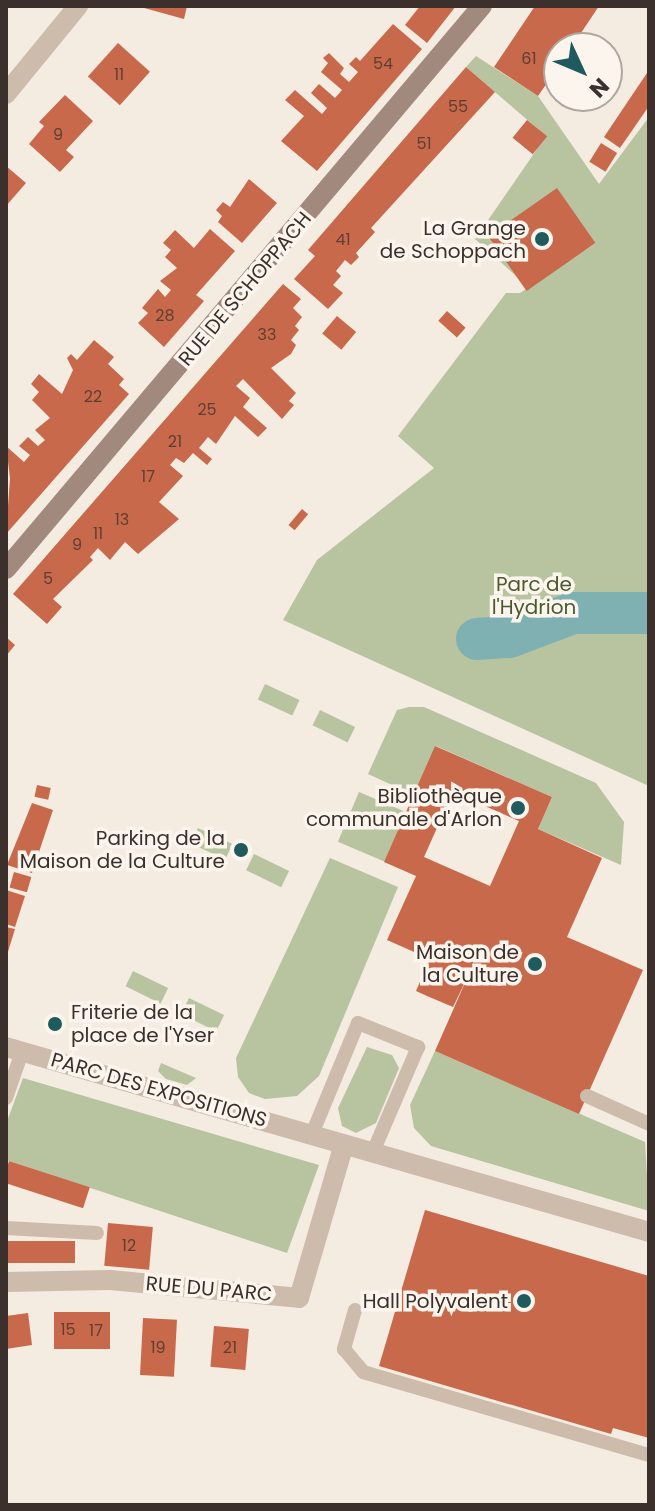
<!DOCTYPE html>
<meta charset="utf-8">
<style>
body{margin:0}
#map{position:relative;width:655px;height:1511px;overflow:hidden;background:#f4ebe1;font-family:Poppins,sans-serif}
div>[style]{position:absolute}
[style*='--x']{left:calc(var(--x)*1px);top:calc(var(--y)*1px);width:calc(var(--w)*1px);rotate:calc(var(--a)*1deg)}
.green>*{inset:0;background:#b8c4a0;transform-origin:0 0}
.river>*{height:42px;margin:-21px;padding:0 21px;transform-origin:21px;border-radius:21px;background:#7fb0b2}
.building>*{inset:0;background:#c8694b;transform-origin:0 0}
.lane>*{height:14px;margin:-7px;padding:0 7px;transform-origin:7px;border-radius:7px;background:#cdbbac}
.street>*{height:20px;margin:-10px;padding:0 10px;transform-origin:10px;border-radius:10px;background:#cdbbac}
.secondary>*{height:20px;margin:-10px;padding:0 10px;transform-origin:10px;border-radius:10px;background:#a18a7d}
.dots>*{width:22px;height:22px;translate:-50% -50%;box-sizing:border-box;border:4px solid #fbf5ee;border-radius:50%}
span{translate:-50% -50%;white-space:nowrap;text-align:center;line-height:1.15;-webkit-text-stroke:7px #fbf5ee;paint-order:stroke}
.number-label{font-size:16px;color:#5e3e33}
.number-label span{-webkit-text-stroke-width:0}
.poi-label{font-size:20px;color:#3b302b}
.right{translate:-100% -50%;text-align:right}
.left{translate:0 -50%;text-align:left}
.street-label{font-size:20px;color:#3b302b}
.park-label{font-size:20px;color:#4a5a2e}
.frame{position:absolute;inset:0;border:8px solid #3b302b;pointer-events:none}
.north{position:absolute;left:543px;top:32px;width:80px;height:80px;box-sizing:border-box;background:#fbf5ee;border:2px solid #aea6a0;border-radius:50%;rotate:134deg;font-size:22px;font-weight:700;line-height:32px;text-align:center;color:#3b302b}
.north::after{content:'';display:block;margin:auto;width:28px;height:36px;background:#1f5a5e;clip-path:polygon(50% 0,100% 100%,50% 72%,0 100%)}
</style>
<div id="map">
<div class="green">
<div style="clip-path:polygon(476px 56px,538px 96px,599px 184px,649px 117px,649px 786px,283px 620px,317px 560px,434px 468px,398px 436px,506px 293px,520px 293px,596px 243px,489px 236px,526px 285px,475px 239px,546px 136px,466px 67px)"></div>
<div style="left:265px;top:684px;width:38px;height:17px;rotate:25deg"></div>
<div style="clip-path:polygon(409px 707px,424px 707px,596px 783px,624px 822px,621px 865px,538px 829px,552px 797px,436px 746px,414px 795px,368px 774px,397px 710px)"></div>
<div style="left:320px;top:710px;width:39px;height:17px;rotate:26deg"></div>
<div style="left:359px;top:792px;width:51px;height:54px;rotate:23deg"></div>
<div style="left:198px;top:828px;width:38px;height:17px;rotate:25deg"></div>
<div style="left:254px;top:854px;width:39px;height:18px;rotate:26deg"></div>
<div style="clip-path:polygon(330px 858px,398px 887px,319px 1076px,297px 1096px,265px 1099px,249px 1093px,238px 1077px,236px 1058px)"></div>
<div style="left:133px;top:971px;width:39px;height:17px;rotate:26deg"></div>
<div style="left:189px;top:998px;width:39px;height:18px;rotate:26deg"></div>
<div style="clip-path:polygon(367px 1047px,392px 1055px,399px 1068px,376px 1123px,356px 1133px,342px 1126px,338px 1108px)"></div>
<div style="clip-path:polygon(435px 1051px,645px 1142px,649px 1211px,431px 1146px,414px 1128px,410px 1105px)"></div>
<div style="clip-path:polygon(161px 1063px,196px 1078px,187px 1085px,166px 1079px,158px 1071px)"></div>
<div style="clip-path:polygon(23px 1078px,319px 1165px,287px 1253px,6px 1160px,6px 1124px)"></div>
</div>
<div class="river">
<div style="--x:477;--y:639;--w:32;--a:-4"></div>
<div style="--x:509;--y:637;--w:68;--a:-20.6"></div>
<div style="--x:573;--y:613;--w:76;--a:0"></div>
</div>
<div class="building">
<div style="clip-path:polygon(137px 6px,187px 6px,184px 19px)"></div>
<div style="clip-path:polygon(420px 6px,456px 6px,427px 43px,405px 25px)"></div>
<div style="clip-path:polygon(535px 6px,599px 6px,571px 48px,559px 48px,559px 66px,538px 96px,494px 67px)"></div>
<div style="clip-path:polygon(393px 24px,422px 49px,317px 171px,281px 141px,304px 116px,285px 100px,295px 90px,322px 114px,327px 108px,311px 93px,319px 84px,335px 98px,342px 90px,321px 72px,328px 63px,323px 58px,329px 53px,344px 68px,340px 74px,349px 82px,358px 72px,349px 64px,356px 57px,360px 61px)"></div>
<div style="left:118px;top:43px;width:43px;height:45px;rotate:42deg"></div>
<div style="clip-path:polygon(466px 67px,495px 92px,371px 228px,375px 232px,356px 253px,359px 257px,351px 265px,345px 260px,336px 271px,341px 276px,333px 285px,343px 293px,328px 309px,294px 279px,315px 256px,308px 250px)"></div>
<div style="clip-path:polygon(649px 70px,649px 106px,620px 148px,604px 137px)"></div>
<div style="clip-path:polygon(65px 95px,93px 121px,66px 150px,74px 157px,60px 172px,29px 144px,44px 126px,39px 122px)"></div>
<div style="left:527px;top:120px;width:26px;height:23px;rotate:39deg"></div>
<div style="left:601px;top:143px;width:19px;height:22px;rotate:32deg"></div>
<div style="clip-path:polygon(6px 166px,26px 183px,6px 206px)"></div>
<div style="clip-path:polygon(249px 179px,277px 203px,242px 243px,218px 222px,222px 216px,216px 210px,223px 202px,230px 207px)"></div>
<div style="left:557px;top:188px;width:67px;height:84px;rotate:55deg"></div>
<div style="clip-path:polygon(210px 229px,235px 251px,196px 295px,204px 301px,164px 347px,138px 323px,148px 313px,142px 308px,158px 289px,165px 297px,171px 290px,160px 281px,177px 268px,165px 257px,171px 250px,163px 243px,175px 230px,194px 248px)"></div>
<div style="clip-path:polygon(283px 284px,301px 299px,293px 308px,302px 317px,295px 326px,299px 330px,291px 340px,296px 345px,291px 354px,271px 368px,296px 393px,289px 401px,294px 405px,282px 419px,243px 379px,236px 386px,250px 398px,243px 407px,267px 428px,258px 437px,235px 416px,216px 444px,208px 437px,199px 448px,212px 459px,207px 465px,193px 453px,184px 463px,176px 458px,170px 465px,183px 476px,159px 502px,179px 519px,138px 554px,125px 542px,110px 560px,98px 548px,90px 557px,93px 560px,53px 599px,62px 607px,47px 624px,13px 594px)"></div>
<div style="left:447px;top:311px;width:25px;height:13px;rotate:42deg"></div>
<div style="left:337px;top:316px;width:25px;height:23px;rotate:40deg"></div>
<div style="clip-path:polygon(94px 340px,114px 357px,108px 364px,124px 379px,119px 385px,129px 394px,6px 534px,10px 478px,6px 446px,24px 462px,30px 455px,19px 446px,28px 437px,38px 446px,45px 440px,35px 430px,50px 418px,32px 400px,39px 392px,31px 384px,39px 374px,62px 394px,73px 370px,67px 358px,71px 354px,77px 360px)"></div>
<div style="left:302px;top:509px;width:8px;height:21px;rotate:40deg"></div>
<div style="clip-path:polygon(6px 637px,15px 645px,6px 656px)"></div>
<div style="clip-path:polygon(evenodd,435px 746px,552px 797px,538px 829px,602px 858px,567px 937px,643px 970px,579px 1114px,435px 1051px,468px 976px,453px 1007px,427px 996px,416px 991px,430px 959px,387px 940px,416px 876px,384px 862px,435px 746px,453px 792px,519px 821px,490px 886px,424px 857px,453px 792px)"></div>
<div style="left:37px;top:785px;width:14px;height:12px;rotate:12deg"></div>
<div style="clip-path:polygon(32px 803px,53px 810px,32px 873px,7px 865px)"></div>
<div style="left:14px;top:872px;width:18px;height:16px;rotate:16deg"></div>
<div style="clip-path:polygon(6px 890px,25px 896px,15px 927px,6px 924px)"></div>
<div style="clip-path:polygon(6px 927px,15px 929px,7px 955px,6px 954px)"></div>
<div style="left:49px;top:1016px;width:16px;height:12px;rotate:15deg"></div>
<div style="left:9px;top:1161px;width:85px;height:22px;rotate:18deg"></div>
<div style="clip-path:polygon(425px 1210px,649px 1276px,649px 1438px,613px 1428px,611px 1434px,379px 1366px)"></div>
<div style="left:108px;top:1223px;width:45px;height:43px;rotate:5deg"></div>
<div style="left:75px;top:1241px;width:22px;height:69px;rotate:90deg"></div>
<div style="left:54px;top:1312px;width:56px;height:37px"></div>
<div style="clip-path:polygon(28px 1313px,32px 1345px,6px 1349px,6px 1316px)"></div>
<div style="left:143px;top:1318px;width:34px;height:57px;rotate:3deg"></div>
<div style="left:214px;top:1326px;width:35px;height:41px;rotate:5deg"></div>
</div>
<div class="lane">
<div style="--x:587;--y:1096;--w:68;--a:24.3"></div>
<div style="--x:6;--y:1098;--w:49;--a:-70.8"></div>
<div style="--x:312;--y:1134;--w:120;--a:-67.5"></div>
<div style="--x:358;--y:1023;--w:65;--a:21.8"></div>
<div style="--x:418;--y:1047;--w:114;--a:113.2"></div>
<div style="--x:6;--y:1228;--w:91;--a:3.1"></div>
<div style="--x:355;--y:1310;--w:41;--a:105.8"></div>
<div style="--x:344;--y:1349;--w:30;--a:50"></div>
<div style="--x:363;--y:1372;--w:298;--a:16.2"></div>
</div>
<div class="street">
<div style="--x:6;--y:94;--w:114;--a:-50.7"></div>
<div style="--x:6;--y:1047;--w:669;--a:16.05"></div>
<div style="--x:6;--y:1282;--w:104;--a:-1.1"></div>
<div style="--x:110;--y:1280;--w:190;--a:5.4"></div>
<div style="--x:299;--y:1298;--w:160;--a:-73.7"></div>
</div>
<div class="secondary">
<div style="--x:6;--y:569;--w:737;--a:-49.79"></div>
</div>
<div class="dots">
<div style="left:542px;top:239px;background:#1f5a5e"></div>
<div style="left:518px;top:808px;background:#1f5a5e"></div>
<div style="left:241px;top:850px;background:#1f5a5e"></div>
<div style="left:535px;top:964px;background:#1f5a5e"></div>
<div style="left:55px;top:1024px;background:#1f5a5e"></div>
<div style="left:524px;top:1301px;background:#1f5a5e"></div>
</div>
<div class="number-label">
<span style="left:529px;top:59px">61</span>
<span style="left:383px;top:64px">54</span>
<span style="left:119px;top:75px">11</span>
<span style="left:458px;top:107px">55</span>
<span style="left:58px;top:135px">9</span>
<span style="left:424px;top:144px">51</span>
<span style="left:343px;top:240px">41</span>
<span style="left:165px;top:316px">28</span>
<span style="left:267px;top:335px">33</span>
<span style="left:93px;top:397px">22</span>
<span style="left:207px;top:410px">25</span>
<span style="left:175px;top:442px">21</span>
<span style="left:148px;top:477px">17</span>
<span style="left:122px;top:520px">13</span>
<span style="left:98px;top:534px">11</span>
<span style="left:77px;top:545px">9</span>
<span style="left:48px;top:579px">5</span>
<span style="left:129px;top:1246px">12</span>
<span style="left:68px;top:1330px">15</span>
<span style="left:96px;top:1331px">17</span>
<span style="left:158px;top:1348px">19</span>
<span style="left:230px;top:1348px">21</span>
</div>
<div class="poi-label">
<span class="right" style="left:526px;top:240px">La Grange<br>de Schoppach</span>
<span class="right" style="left:502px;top:808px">Bibliothèque<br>communale d'Arlon</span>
<span class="right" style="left:225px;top:850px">Parking de la<br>Maison de la Culture</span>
<span class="right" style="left:519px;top:964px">Maison de<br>la Culture</span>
<span class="left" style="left:71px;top:1024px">Friterie de la<br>place de l'Yser</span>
<span class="right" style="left:508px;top:1301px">Hall Polyvalent</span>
</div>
<div class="street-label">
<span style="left:245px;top:289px;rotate:-50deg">RUE DE SCHOPPACH</span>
<span style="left:159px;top:1090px;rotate:16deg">PARC DES EXPOSITIONS</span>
<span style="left:209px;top:1289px;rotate:5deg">RUE DU PARC</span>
</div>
<div class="park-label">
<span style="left:534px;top:596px">Parc de<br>l'Hydrion</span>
</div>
<div class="frame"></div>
<div class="north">N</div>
</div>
